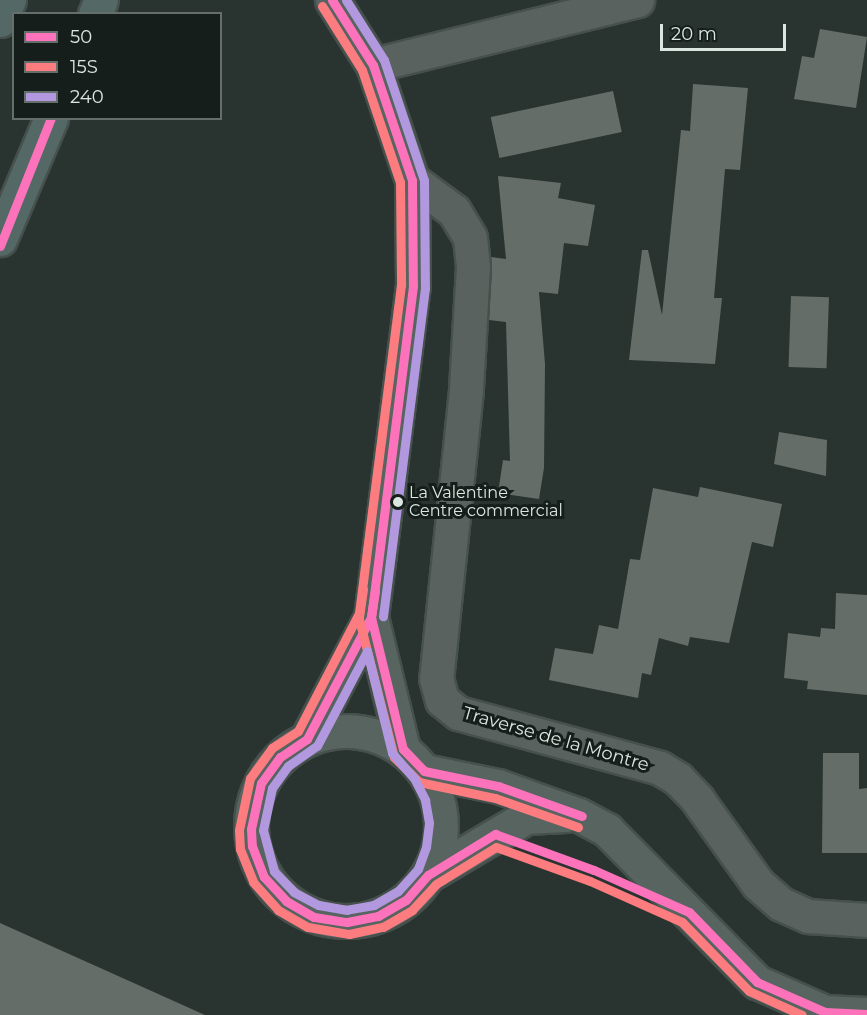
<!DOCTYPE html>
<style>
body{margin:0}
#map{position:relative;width:867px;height:1015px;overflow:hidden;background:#293430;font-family:Montserrat,sans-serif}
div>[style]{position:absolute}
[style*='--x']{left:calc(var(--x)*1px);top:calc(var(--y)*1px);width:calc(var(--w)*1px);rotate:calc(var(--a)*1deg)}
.building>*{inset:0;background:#656d68;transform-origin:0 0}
.roads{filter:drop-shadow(2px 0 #46504c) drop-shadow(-2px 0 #46504c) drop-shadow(0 2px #46504c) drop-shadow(0 -2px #46504c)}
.street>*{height:33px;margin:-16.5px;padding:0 16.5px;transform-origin:16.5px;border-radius:16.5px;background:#59625e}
.secondary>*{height:33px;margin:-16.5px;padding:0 16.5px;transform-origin:16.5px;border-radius:16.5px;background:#576460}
.secondary>.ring{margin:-16.5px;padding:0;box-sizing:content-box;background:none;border:33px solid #576460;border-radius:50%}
.highway>*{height:33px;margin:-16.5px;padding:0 16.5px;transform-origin:16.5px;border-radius:16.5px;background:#546865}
.bus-1>*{height:9px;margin:-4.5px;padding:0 4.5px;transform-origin:4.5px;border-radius:4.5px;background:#fc72bb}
.bus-2>*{height:9px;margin:-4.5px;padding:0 4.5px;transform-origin:4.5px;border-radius:4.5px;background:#fc7c80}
.bus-3>*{height:9px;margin:-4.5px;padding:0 4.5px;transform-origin:4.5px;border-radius:4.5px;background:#b198df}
.dots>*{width:16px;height:16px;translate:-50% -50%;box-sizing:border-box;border:3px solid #151e1a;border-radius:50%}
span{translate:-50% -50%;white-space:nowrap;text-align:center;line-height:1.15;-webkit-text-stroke:6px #151e1a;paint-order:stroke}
.bus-label{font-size:16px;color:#dae7e1}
.left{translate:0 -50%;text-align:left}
.street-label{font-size:18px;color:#dae7e1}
.legend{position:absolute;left:12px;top:12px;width:210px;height:108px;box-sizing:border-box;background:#151e1a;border:2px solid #646e6a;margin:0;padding:8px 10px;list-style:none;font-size:18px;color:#dae7e1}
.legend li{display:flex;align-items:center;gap:12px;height:30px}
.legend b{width:30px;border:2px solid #646e6a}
.scale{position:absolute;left:660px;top:24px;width:126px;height:27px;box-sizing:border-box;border:3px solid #dae7e1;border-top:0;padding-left:8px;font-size:18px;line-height:21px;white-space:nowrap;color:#dae7e1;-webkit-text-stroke:4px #151e1a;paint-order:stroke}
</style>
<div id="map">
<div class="building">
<div style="clip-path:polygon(820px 29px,867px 37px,856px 108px,794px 99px,802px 56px,814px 58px)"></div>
<div style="clip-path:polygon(693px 84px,748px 88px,740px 170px,725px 169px,714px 298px,722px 298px,715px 364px,629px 360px,642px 250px,648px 250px,662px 315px,681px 130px,690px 131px)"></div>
<div style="left:613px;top:91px;width:42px;height:125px;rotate:78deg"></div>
<div style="clip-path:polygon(498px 176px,561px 183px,558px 198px,595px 205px,588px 246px,564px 243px,558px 294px,539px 292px,545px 364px,544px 468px,539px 499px,498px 493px,503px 460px,510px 461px,506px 322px,489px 320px,491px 257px,506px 259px)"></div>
<div style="left:791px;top:296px;width:38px;height:71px;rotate:2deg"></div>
<div style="clip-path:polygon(779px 432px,827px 440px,826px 476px,774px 464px)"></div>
<div style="clip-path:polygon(700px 487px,782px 504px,773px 547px,752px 542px,729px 643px,690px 637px,688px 646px,659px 638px,651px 675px,642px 673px,638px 698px,549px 680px,555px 648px,593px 654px,599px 625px,618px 629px,630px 559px,640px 560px,653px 488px,698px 497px)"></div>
<div style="clip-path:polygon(836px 593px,867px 595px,867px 695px,807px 689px,808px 681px,784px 678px,788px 633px,820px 637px,821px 628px,835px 629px)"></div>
<div style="clip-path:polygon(823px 753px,859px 753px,859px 789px,867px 788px,867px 853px,822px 853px)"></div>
<div style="clip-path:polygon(0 923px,205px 1015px,0 1015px)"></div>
</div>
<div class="roads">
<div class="street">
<div style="--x:373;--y:65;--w:272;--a:-13.8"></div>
<div style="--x:412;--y:180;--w:52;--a:36.4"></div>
<div style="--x:454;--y:211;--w:31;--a:59"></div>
<div style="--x:470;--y:238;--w:29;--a:84"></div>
<div style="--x:473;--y:267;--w:123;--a:93.3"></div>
<div style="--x:466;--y:390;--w:290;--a:95.9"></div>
<div style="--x:436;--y:678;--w:23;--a:75"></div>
<div style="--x:442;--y:700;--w:21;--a:39"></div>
<div style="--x:458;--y:713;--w:209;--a:15.2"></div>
<div style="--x:660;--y:768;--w:21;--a:31"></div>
<div style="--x:678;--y:779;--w:28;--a:46"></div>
<div style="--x:697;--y:799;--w:105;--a:54.3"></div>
<div style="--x:758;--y:884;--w:30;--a:41"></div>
<div style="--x:781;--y:904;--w:30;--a:24"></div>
<div style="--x:808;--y:916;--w:59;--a:3.9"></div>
</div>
<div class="secondary">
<div style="--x:371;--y:617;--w:136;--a:76.4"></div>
<div class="ring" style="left:251px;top:731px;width:157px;height:157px"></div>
<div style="--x:307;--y:739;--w:138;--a:-62.3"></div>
<div style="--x:371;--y:617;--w:334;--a:-82.8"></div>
<div style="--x:413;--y:286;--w:106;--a:-90.5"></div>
<div style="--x:412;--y:180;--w:121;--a:-108.7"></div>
<div style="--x:373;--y:65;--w:77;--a:-122.2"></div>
<div style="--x:424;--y:771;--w:76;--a:11.5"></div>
<div style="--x:498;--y:786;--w:86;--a:19.7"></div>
<div style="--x:579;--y:815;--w:32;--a:28"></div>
<div style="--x:607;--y:830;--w:214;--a:45.4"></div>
<div style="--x:757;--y:982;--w:74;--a:23.8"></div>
<div style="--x:825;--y:1012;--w:42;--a:2.7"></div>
<div style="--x:428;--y:875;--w:114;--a:-30.6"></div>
<div style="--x:526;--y:817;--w:40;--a:-2.9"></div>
</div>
<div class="highway">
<div style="--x:95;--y:14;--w:15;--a:-67"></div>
<div style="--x:0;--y:20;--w:22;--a:-66"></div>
<div style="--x:0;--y:239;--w:131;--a:-67.1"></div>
</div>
</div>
<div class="bus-1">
<div style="--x:332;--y:0;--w:77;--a:57.8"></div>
<div style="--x:373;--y:65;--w:121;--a:71.3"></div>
<div style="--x:412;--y:180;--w:106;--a:89.5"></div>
<div style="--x:413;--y:286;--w:334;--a:97.2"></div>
<div style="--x:371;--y:617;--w:138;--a:117.7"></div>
<div style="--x:307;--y:739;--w:32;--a:146"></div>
<div style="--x:280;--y:757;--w:32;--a:126"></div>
<div style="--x:261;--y:783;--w:47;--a:102.3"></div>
<div style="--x:251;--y:829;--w:17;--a:87"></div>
<div style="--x:252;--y:846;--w:33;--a:69"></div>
<div style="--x:264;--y:877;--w:33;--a:47"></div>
<div style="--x:286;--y:901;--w:32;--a:30"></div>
<div style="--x:314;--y:917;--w:33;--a:9"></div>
<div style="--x:347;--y:922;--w:32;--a:-11"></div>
<div style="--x:378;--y:916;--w:32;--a:-30"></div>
<div style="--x:406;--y:900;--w:33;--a:-49"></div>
<div style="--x:428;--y:875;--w:79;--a:-31.5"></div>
<div style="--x:495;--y:834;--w:105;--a:20"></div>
<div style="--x:594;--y:870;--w:104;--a:23.9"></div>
<div style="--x:689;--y:912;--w:98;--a:45.8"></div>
<div style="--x:757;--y:982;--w:74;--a:23.8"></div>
<div style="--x:825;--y:1012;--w:42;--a:2.7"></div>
<div style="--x:0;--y:246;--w:138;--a:-68.3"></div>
<div style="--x:375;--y:591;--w:26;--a:99"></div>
<div style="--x:371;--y:617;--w:136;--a:76.4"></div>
<div style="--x:403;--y:749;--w:30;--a:46"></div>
<div style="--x:424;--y:771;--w:76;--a:11.5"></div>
<div style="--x:498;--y:786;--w:89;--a:19.7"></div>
</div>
<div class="bus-2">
<div style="--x:322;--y:6;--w:75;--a:58"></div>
<div style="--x:362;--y:70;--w:118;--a:71.3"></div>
<div style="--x:400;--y:182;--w:103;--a:89.4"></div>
<div style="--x:401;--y:285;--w:331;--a:97.3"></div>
<div style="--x:359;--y:613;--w:133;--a:117.3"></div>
<div style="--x:298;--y:731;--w:31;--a:147"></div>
<div style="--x:272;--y:748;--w:37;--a:126"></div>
<div style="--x:250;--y:778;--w:53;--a:101.9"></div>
<div style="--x:239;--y:830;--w:19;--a:87"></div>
<div style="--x:240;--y:849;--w:35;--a:68"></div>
<div style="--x:253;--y:882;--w:38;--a:48"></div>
<div style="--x:278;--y:910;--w:34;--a:30"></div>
<div style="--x:308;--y:927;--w:42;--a:9.7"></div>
<div style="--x:349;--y:934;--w:35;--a:-12"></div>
<div style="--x:383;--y:927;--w:34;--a:-30"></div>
<div style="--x:412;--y:910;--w:35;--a:-47"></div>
<div style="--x:436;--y:884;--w:70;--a:-31.7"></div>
<div style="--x:496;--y:847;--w:100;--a:19.9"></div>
<div style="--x:590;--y:881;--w:101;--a:24"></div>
<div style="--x:682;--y:922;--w:96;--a:45.8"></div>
<div style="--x:749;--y:991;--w:58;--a:24.4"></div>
<div style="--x:363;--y:589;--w:30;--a:98"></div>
<div style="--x:359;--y:619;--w:142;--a:75.8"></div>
<div style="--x:394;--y:757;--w:35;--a:45"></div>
<div style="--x:419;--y:782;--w:78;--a:11.9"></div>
<div style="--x:495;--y:798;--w:88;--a:19.3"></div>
</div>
<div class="bus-3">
<div style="--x:346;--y:0;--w:71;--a:57.7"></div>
<div style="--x:384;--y:60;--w:126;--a:71.6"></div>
<div style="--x:424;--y:180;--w:108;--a:89.5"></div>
<div style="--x:425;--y:288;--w:331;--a:97.3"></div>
<div style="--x:367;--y:651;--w:105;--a:76.2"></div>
<div style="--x:392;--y:753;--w:33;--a:49"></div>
<div style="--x:414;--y:778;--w:25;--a:63"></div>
<div style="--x:425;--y:800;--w:23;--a:80"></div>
<div style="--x:429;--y:823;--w:24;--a:97"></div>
<div style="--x:426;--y:847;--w:23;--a:110"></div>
<div style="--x:418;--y:869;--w:30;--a:132"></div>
<div style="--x:398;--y:891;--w:28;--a:150"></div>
<div style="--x:374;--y:905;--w:27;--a:170"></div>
<div style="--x:347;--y:910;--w:29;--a:-170"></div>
<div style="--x:318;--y:905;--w:27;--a:-152"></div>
<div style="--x:294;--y:892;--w:29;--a:-134"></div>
<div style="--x:274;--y:871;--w:42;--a:-105"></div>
<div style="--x:263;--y:830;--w:43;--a:-77.9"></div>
<div style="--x:272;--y:788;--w:27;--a:-54"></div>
<div style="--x:288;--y:766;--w:35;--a:-35"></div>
<div style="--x:317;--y:746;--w:107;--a:-62.2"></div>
</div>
<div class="dots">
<div style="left:398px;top:502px;background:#dae7e1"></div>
</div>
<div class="bus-label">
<span class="left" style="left:409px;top:502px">La Valentine<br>Centre commercial</span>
</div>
<div class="street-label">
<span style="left:556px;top:739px;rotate:16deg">Traverse de la Montre</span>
</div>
<ul class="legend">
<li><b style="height:8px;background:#fc72bb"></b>50</li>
<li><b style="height:8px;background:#fc7c80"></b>15S</li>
<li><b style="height:8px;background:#b198df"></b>240</li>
</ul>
<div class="scale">20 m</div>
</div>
